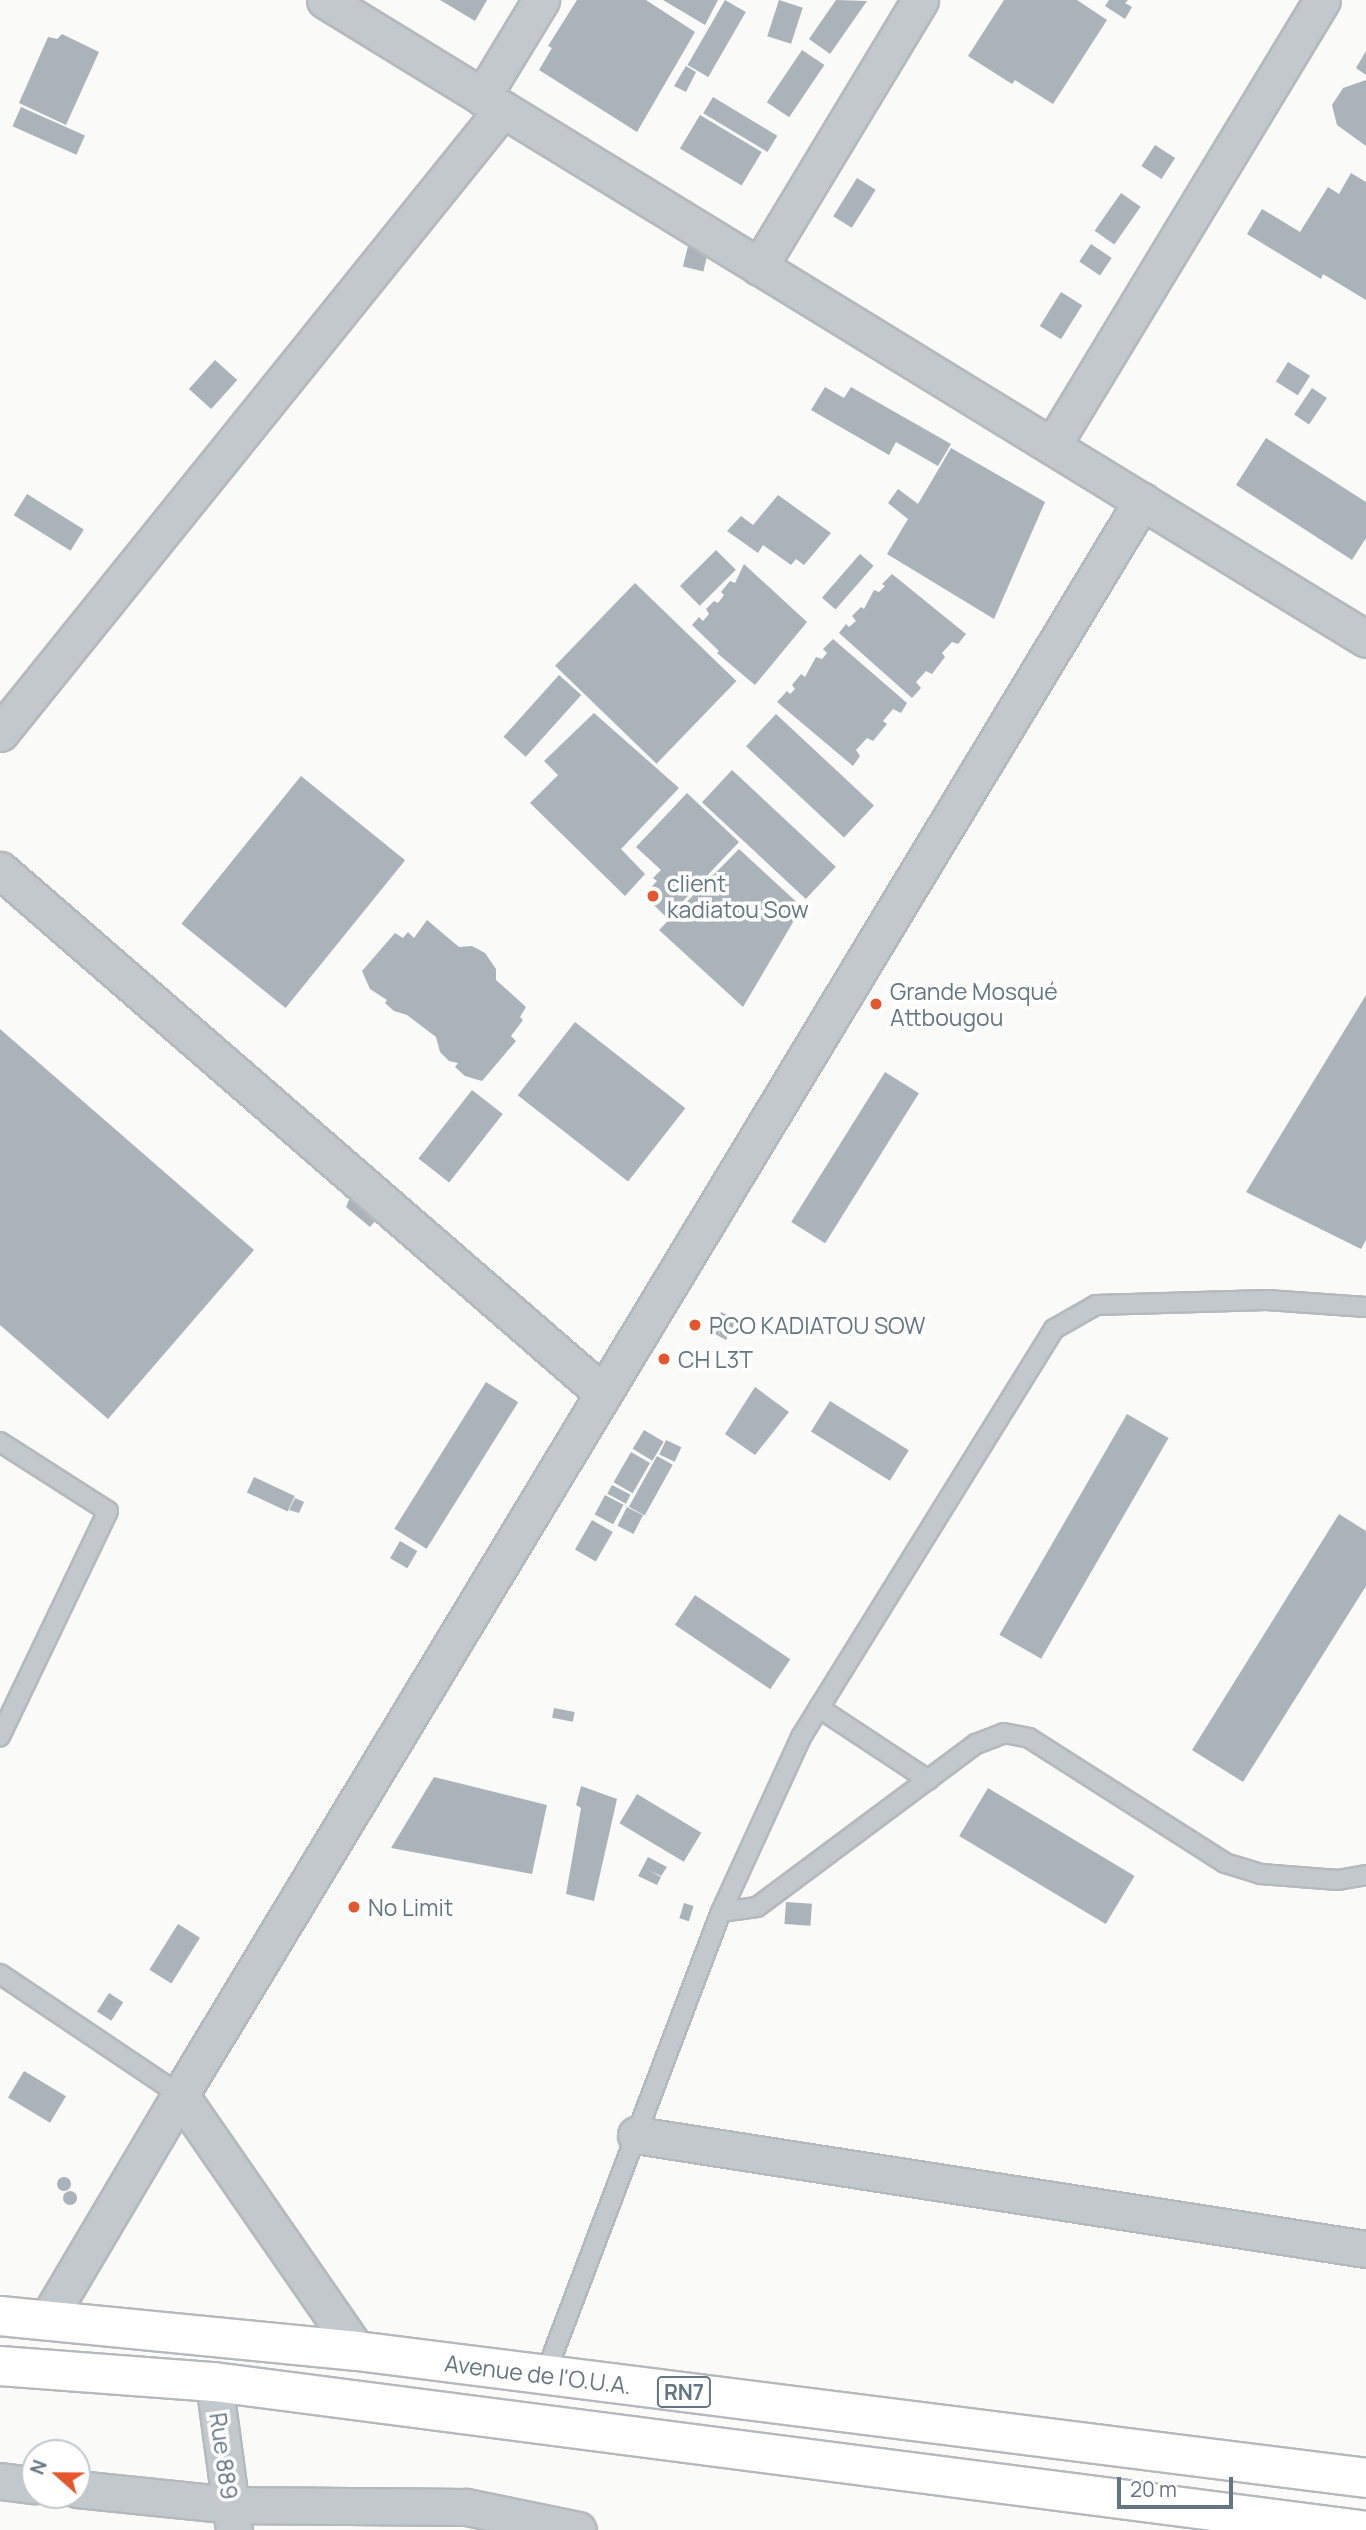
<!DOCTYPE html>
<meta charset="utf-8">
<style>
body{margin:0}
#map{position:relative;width:1366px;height:2530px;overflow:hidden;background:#fafaf8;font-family:Manrope,sans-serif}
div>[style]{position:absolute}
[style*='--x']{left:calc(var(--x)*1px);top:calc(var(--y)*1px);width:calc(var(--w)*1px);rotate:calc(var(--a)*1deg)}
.building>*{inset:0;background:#aab3b9;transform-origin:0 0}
.round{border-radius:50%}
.roads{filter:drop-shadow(2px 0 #b4b9bd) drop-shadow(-2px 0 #b4b9bd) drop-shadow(0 2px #b4b9bd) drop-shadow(0 -2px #b4b9bd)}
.service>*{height:18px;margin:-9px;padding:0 9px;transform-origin:9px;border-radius:9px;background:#c3c8cc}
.minor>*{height:35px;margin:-17.5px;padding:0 17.5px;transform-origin:17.5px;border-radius:17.5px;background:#c3c8cc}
.trunk>*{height:38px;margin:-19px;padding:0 19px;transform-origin:19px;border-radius:19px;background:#fff}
.dots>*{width:19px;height:19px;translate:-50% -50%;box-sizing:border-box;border:4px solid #fff;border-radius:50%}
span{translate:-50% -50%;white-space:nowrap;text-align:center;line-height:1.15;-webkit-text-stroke:7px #fff;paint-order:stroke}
.shield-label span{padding:2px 5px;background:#fff;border:2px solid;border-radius:5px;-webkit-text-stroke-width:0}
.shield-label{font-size:21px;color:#657683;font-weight:700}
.poi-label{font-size:23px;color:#657683}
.left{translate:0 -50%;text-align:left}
.street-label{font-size:23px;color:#657683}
.north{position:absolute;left:21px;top:2439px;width:70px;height:70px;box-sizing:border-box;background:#fff;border:2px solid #c1c8cd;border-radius:50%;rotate:291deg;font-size:19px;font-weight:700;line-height:28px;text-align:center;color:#657683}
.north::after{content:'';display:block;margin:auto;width:24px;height:32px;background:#e4572e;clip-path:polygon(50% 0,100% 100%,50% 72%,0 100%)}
.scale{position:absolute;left:1117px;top:2477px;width:116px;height:32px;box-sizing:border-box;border:4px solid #657683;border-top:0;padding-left:9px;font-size:21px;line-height:24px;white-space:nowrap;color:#657683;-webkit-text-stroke:5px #fff;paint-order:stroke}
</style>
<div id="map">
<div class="building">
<div style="clip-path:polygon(440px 0,487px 0,475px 21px)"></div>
<div style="clip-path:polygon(577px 0,646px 0,695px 32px,637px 132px,539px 70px,552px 48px,548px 46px)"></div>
<div style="clip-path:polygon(663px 0,718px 0,705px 25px)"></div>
<div style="left:725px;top:0;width:24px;height:75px;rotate:30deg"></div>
<div style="left:779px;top:0;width:25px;height:38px;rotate:18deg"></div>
<div style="clip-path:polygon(836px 0,867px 1px,830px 54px,809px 39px)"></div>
<div style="clip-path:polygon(1004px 0,1077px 0,1107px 20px,1053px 104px,1015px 80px,1012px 84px,968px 56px)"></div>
<div style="clip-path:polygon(1109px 0,1128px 0,1125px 3px,1132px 7px,1125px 19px,1105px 6px)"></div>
<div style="clip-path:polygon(62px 34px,99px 52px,66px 125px,19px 103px,48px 37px,57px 39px)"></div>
<div style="left:802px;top:50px;width:27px;height:63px;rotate:34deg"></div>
<div style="clip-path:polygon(1366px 51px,1366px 75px,1356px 68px)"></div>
<div style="clip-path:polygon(686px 66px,696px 72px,686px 92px,674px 86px)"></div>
<div style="clip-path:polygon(1366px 80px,1366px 146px,1337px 125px,1332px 105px,1343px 88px)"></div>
<div style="left:713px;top:97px;width:75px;height:19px;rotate:31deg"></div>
<div style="left:21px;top:107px;width:70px;height:21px;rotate:24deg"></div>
<div style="left:700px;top:115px;width:72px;height:39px;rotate:31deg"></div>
<div style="left:1155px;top:145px;width:24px;height:25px;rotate:33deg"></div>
<div style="clip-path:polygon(1351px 173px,1366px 182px,1366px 300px,1323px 274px,1321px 279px,1247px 234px,1262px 209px,1300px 232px,1328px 187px,1339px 194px)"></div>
<div style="left:857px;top:178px;width:22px;height:45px;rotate:32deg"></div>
<div style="left:1121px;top:193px;width:24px;height:46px;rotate:35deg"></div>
<div style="left:1091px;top:244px;width:25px;height:21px;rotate:34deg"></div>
<div style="left:688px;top:246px;width:21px;height:21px;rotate:14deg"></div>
<div style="left:1061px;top:292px;width:25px;height:40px;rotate:32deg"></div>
<div style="left:215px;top:360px;width:30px;height:39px;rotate:42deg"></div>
<div style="left:1288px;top:362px;width:26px;height:23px;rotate:32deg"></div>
<div style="clip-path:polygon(825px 387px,844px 398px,851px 387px,951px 444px,938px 466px,896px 442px,889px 455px,811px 410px)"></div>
<div style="left:1312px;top:388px;width:18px;height:32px;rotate:34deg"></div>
<div style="clip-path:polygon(1266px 438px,1366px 502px,1366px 538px,1352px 560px,1236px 485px)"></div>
<div style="clip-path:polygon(951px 448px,1045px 502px,994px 619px,887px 554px,908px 519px,888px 503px,898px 489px,918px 504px)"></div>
<div style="left:27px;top:494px;width:67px;height:25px;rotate:32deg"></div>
<div style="clip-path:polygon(778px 495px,831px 533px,804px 565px,796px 559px,791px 565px,763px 545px,758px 553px,727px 531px,741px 516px,753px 525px)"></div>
<div style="left:716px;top:550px;width:28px;height:51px;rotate:45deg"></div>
<div style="left:860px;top:554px;width:18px;height:58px;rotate:41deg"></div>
<div style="clip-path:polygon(744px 564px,807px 622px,755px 685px,717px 653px,719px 651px,692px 625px,699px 617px,703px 621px,709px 614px,706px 609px,714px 601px,718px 603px,724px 595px,721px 592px,730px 581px,735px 583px)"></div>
<div style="clip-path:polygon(892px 574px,966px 634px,958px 644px,952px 642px,942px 653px,945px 657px,932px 674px,926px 671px,916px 682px,921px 688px,912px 698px,839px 633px,846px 624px,849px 627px,856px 621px,852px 616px,861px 607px,864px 609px,874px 590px,879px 592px,885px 586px,882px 584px)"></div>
<div style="left:635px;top:583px;width:141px;height:115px;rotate:44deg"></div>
<div style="clip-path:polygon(833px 639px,907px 703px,901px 713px,893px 709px,883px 721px,887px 724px,873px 741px,867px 738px,856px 750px,860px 756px,853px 766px,777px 702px,787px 691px,790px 694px,795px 689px,792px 685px,801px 674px,805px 677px,816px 657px,822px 659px,827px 653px,823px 649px)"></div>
<div style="left:559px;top:675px;width:30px;height:83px;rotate:42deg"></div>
<div style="clip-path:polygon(594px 713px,679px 788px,621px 849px,645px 874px,625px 896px,530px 803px,558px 775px,544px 761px)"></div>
<div style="left:776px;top:714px;width:134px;height:44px;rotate:43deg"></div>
<div style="left:732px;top:770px;width:142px;height:44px;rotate:43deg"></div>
<div style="left:301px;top:776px;width:134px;height:190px;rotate:39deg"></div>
<div style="clip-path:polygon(687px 793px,739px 842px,667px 918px,644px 895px,657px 881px,653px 878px,661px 870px,636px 847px)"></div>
<div style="clip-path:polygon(739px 849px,802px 907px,743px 1007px,659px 930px)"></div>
<div style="clip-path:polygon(427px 920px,459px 947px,472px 946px,485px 953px,496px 969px,496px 980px,526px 1007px,520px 1017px,523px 1020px,511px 1036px,516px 1041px,482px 1081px,465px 1076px,455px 1067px,458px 1063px,449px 1061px,440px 1052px,436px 1037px,407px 1015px,394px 1011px,385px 1003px,387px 1000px,370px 989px,362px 971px,395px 933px,403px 938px,408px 932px,414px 938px)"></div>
<div style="clip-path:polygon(1366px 995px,1366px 1240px,1361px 1249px,1246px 1192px)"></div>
<div style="left:575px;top:1022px;width:140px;height:93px;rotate:38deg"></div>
<div style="clip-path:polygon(0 1029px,254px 1250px,108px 1419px,0 1325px)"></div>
<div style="left:885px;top:1072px;width:40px;height:177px;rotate:32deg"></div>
<div style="left:472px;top:1090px;width:39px;height:87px;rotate:38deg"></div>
<div style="clip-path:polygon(353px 1190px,380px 1215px,370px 1227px,346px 1207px)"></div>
<div style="left:721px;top:1312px;width:17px;height:10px;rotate:24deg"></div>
<div style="left:714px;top:1321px;width:9px;height:12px;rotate:21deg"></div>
<div style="left:723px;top:1326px;width:9px;height:11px;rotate:27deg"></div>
<div style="left:486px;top:1382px;width:38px;height:173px;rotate:32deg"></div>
<div style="clip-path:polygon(755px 1387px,789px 1412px,755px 1455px,725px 1434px)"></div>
<div style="left:830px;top:1401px;width:93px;height:36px;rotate:32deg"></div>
<div style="left:1127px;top:1414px;width:48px;height:255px;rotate:30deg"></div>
<div style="left:644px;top:1430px;width:23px;height:22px;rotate:31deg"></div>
<div style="left:666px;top:1440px;width:17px;height:16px;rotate:25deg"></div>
<div style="left:631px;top:1452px;width:22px;height:35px;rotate:30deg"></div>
<div style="left:657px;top:1456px;width:18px;height:58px;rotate:29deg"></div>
<div style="left:254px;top:1477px;width:45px;height:17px;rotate:25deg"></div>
<div style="left:612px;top:1485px;width:21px;height:10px;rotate:28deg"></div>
<div style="left:605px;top:1495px;width:21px;height:22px;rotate:28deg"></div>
<div style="clip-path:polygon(295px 1498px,304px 1502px,299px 1513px,289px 1510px)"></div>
<div style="left:627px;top:1507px;width:18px;height:21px;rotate:27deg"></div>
<div style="clip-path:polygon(1339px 1514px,1366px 1531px,1366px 1586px,1243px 1782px,1192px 1750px)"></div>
<div style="left:592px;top:1520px;width:24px;height:34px;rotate:30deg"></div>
<div style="left:400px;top:1541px;width:20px;height:20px;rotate:30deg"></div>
<div style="left:695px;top:1595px;width:115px;height:36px;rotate:34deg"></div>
<div style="left:554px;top:1708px;width:21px;height:10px;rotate:11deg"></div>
<div style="clip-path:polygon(434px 1777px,547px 1805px,532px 1874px,391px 1848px)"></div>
<div style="clip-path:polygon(581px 1786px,617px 1799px,594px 1901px,566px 1894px,581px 1808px,576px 1805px)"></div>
<div style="left:988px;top:1788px;width:171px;height:56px;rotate:31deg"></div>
<div style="left:637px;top:1794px;width:75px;height:34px;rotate:31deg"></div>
<div style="clip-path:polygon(648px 1857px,667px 1867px,661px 1876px,648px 1870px,661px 1877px,657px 1885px,638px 1876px)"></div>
<div style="left:786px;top:1902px;width:26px;height:22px;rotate:4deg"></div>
<div style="left:684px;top:1903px;width:10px;height:16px;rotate:17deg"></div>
<div style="left:178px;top:1924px;width:26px;height:54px;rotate:32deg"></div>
<div style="left:109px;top:1993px;width:17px;height:22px;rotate:33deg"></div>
<div style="left:24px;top:2071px;width:49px;height:31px;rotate:31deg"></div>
<div class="round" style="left:57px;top:2177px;width:14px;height:14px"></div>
<div class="round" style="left:63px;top:2191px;width:14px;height:14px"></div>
</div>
<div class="roads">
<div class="service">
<div style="--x:0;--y:1442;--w:128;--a:32.6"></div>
<div style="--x:108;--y:1511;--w:250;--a:115.6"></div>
<div style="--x:819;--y:1708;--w:131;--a:33.4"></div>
<div style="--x:721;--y:1912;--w:36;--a:-8"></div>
<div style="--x:757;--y:1907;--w:273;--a:-36.7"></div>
<div style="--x:976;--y:1744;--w:30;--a:-21"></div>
<div style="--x:1004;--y:1733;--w:25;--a:11"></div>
<div style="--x:1029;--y:1738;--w:232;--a:32.5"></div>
<div style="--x:1225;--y:1863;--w:38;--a:17"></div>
<div style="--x:1261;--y:1874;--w:77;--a:4.5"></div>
<div style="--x:1338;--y:1880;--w:28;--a:-10"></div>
<div style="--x:0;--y:1974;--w:217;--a:33.9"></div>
<div style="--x:545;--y:2375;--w:495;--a:-69.2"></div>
<div style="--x:721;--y:1912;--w:192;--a:-65.4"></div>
<div style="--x:801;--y:1737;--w:480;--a:-58.2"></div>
<div style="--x:1054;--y:1329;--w:48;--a:-29.7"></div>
<div style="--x:1096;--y:1305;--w:171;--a:-1.7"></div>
<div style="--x:1267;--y:1300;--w:99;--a:4"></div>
</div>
<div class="minor">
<div style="--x:325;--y:0;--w:1221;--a:31.54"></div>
<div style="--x:482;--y:97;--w:114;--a:-58.7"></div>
<div style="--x:759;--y:267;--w:312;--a:-58.9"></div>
<div style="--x:1052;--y:446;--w:521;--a:-58.81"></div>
<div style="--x:0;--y:733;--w:801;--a:-51.13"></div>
<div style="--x:0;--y:870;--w:798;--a:40.94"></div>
<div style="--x:180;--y:2095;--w:311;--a:55.3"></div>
<div style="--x:636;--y:2135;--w:739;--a:8.88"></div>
<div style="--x:47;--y:2320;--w:261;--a:-59.4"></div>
<div style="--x:180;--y:2095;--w:1862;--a:-58.89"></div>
<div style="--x:214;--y:2382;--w:149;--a:82.3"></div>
<div style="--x:0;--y:2481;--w:35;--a:7"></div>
<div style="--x:77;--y:2489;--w:155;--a:5.9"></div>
<div style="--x:231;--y:2505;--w:235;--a:0.5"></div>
<div style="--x:466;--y:2507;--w:114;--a:11.6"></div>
</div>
<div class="trunk">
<div style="--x:0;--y:2316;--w:359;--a:5.6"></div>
<div style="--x:357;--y:2351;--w:1017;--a:7.17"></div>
<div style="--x:0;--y:2366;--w:215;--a:4.3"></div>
<div style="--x:214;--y:2382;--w:1156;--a:7.36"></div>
</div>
</div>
<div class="dots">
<div style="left:653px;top:896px;background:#e4572e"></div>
<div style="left:876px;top:1004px;background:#e4572e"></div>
<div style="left:695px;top:1325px;background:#e4572e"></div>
<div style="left:664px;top:1359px;background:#e4572e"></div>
<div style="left:354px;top:1907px;background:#e4572e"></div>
</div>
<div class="shield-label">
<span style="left:684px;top:2392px">RN7</span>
</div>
<div class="poi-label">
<span class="left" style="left:667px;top:896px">client<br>kadiatou Sow</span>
<span class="left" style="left:890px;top:1004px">Grande Mosqué<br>Attbougou</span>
<span class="left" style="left:709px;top:1325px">PCO KADIATOU SOW</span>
<span class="left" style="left:678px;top:1359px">CH L3T</span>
<span class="left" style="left:368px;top:1907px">No Limit</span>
</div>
<div class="street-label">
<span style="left:538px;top:2374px;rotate:7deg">Avenue de l'O.U.A.</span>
<span style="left:224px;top:2456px;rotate:82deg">Rue 889</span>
</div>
<div class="north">N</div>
<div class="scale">20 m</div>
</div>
